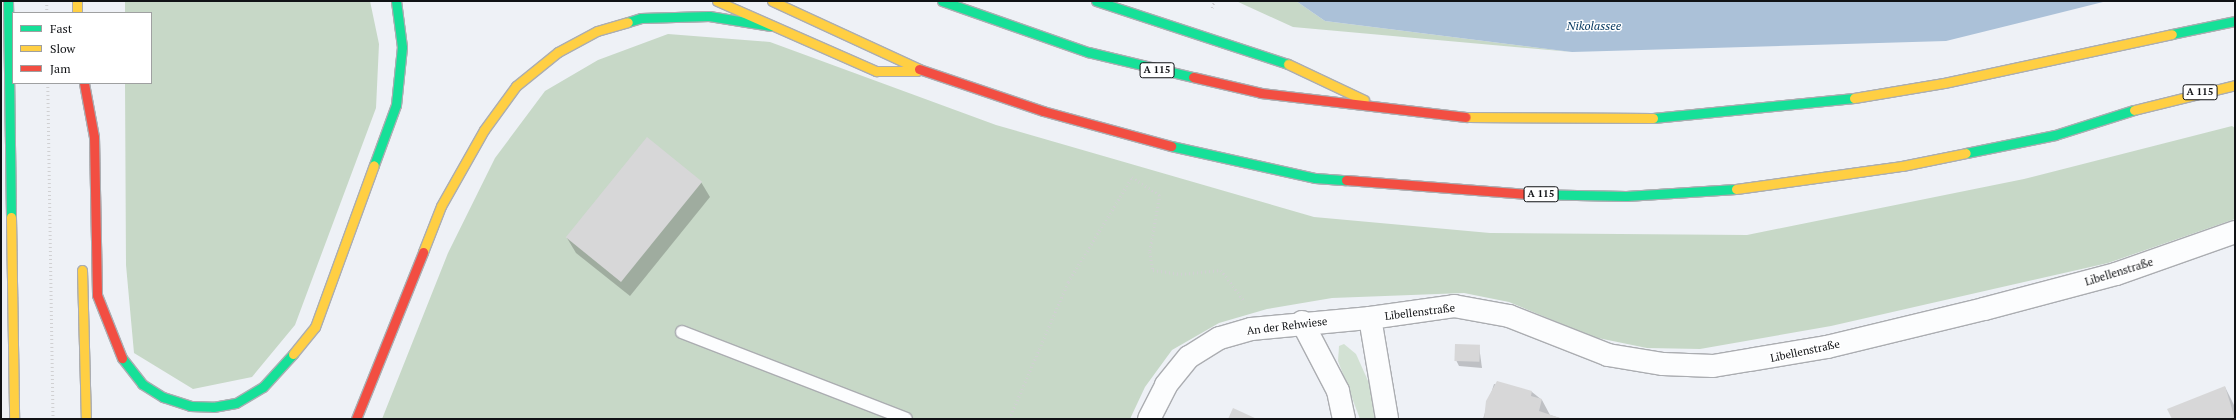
<!DOCTYPE html>
<meta charset="utf-8">
<style>
body{margin:0}
#map{position:relative;width:2236px;height:420px;overflow:hidden;background:#eef1f6;font-family:"PT Serif",serif}
div>[style]{position:absolute}
[style*='--x']{left:calc(var(--x)*1px);top:calc(var(--y)*1px);width:calc(var(--w)*1px);rotate:calc(var(--a)*1deg)}
.green>*{inset:0;background:#d2e1d3}
.forest>*{inset:0;background:#c7d8c7}
.water>*{inset:0;background:#abc1d8}
.shadow>*{inset:0;background:#0003}
.building>*{inset:0;background:#d7d7d8;transform-origin:0 0}
.path>*{height:2.5px;margin-top:-1.25px;transform-origin:0;background:repeating-linear-gradient(90deg,#d0d0d2 0 1px,transparent 0 4px)}
.roads{filter:drop-shadow(1px 0 #abadb1) drop-shadow(-1px 0 #abadb1) drop-shadow(0 1px #abadb1) drop-shadow(0 -1px #abadb1)}
.lane>*{height:12px;margin:-6px;padding:0 6px;transform-origin:6px;border-radius:6px;background:#fcfdfe}
.street>*{height:22px;margin:-11px;padding:0 11px;transform-origin:11px;border-radius:11px;background:#fcfdfe}
.fast>*{height:9px;margin:-4.5px;padding:0 4.5px;transform-origin:4.5px;border-radius:4.5px;background:#16e098}
.slow>*{height:9px;margin:-4.5px;padding:0 4.5px;transform-origin:4.5px;border-radius:4.5px;background:#ffcf43}
.jam>*{height:9px;margin:-4.5px;padding:0 4.5px;transform-origin:4.5px;border-radius:4.5px;background:#f24e42}
span{translate:-50% -50%;white-space:nowrap;text-align:center;line-height:1.15;-webkit-text-stroke:3px #fff;paint-order:stroke}
.shield-label span{padding:1px 3px;background:#fff;border:1px solid;border-radius:3px;-webkit-text-stroke-width:0}
.shield-label{font-size:10px;color:#101215;font-weight:700}
.street-label{font-size:11px;color:#101215}
.water-label{font-size:12px;color:#05375f;font-style:italic}
.frame{position:absolute;inset:0;border:2px solid #101215;pointer-events:none}
.legend{position:absolute;left:12px;top:12px;width:140px;height:72px;box-sizing:border-box;background:#fff;border:1px solid #9fa0a1;margin:0;padding:5px 7px;list-style:none;font-size:12px;color:#101215}
.legend li{display:flex;align-items:center;gap:8px;height:20px}
.legend b{width:20px;border:1px solid #9fa0a1}
</style>
<div id="map">
<div class="green">
<div style="clip-path:polygon(1344px 344px,1356px 354px,1369px 383px,1377px 419px,1360px 419px,1338px 361px,1339px 346px)"></div>
</div>
<div class="forest">
<div style="clip-path:polygon(125px 1px,370px 1px,379px 44px,376px 108px,295px 325px,252px 377px,193px 389px,134px 353px,126px 265px,125px 83px,151px 83px,151px 13px,125px 13px)"></div>
<div style="clip-path:polygon(1236px 1px,1296px 1px,1325px 21px,1572px 52px,1293px 27px)"></div>
<div style="clip-path:polygon(668px 34px,770px 42px,996px 125px,1314px 217px,1490px 233px,1747px 235px,2024px 179px,2232px 126px,2235px 128px,2235px 219px,2108px 263px,1831px 326px,1700px 349px,1647px 348px,1593px 337px,1509px 302px,1464px 293px,1332px 298px,1267px 309px,1219px 323px,1172px 350px,1145px 387px,1130px 419px,382px 419px,448px 253px,495px 158px,545px 91px,598px 60px)"></div>
</div>
<div class="water">
<div style="clip-path:polygon(1296px 1px,2107px 1px,1946px 41px,1572px 52px,1325px 21px)"></div>
</div>
<div class="shadow">
<div style="clip-path:polygon(701px 182px,710px 197px,630px 296px,576px 253px,567px 238px)"></div>
<div style="clip-path:polygon(1479px 346px,1482px 368px,1459px 366px,1456px 360px)"></div>
<div style="clip-path:polygon(1494px 384px,1532px 392px,1542px 400px,1550px 415px,1563px 419px,1483px 419px)"></div>
<div style="clip-path:polygon(2225px 387px,2235px 407px,2235px 419px,2173px 419px)"></div>
</div>
<div class="building">
<div style="left:647px;top:137px;width:71px;height:129px;rotate:39deg"></div>
<div style="left:1455px;top:344px;width:25px;height:17px;rotate:2deg"></div>
<div style="clip-path:polygon(1497px 381px,1532px 391px,1531px 396px,1542px 399px,1539px 411px,1563px 419px,1484px 419px,1486px 401px)"></div>
<div style="clip-path:polygon(2225px 386px,2235px 419px,2172px 419px,2167px 409px)"></div>
<div style="clip-path:polygon(1233px 408px,1257px 419px,1228px 419px)"></div>
</div>
<div class="path">
<div style="--x:47;--y:1;--w:12;--a:90"></div>
<div style="--x:1212;--y:8;--w:7;--a:-74"></div>
<div style="--x:48;--y:83;--w:336;--a:89.1"></div>
<div style="--x:1009;--y:419;--w:149;--a:-66.7"></div>
<div style="--x:1068;--y:282;--w:123;--a:-58.6"></div>
<div style="--x:1132;--y:177;--w:33;--a:33"></div>
<div style="--x:1160;--y:195;--w:58;--a:100"></div>
<div style="--x:1150;--y:252;--w:18;--a:81"></div>
<div style="--x:1153;--y:270;--w:28;--a:8"></div>
<div style="--x:1181;--y:274;--w:40;--a:-5.7"></div>
<div style="--x:1221;--y:270;--w:40;--a:53"></div>
</div>
<div class="roads">
<div class="lane">
<div style="--x:682;--y:332;--w:240;--a:21.2"></div>
</div>
<div class="street">
<div style="--x:1370;--y:318;--w:102;--a:80.4"></div>
<div style="--x:1302;--y:322;--w:78;--a:62.4"></div>
<div style="--x:1338;--y:391;--w:29;--a:78"></div>
<div style="--x:1149;--y:419;--w:38;--a:-63"></div>
<div style="--x:1166;--y:385;--w:36;--a:-51"></div>
<div style="--x:1189;--y:357;--w:36;--a:-32"></div>
<div style="--x:1220;--y:338;--w:32;--a:-16"></div>
<div style="--x:1251;--y:329;--w:120;--a:-5.3"></div>
<div style="--x:1370;--y:318;--w:85;--a:-8.1"></div>
<div style="--x:1454;--y:306;--w:56;--a:10.3"></div>
<div style="--x:1509;--y:316;--w:106;--a:21.5"></div>
<div style="--x:1608;--y:355;--w:56;--a:9.3"></div>
<div style="--x:1663;--y:364;--w:50;--a:2.3"></div>
<div style="--x:1713;--y:366;--w:116;--a:-9.5"></div>
<div style="--x:1827;--y:347;--w:162;--a:-13.6"></div>
<div style="--x:1984;--y:309;--w:137;--a:-14.9"></div>
<div style="--x:2116;--y:274;--w:126;--a:-19.4"></div>
</div>
<div class="fast">
<div style="--x:8;--y:1;--w:216;--a:89.2"></div>
<div style="--x:942;--y:1;--w:155;--a:19.3"></div>
<div style="--x:1088;--y:52;--w:108;--a:13.4"></div>
<div style="--x:1096;--y:1;--w:202;--a:18.2"></div>
<div style="--x:628;--y:22;--w:14;--a:-17"></div>
<div style="--x:641;--y:18;--w:68;--a:-1.7"></div>
<div style="--x:709;--y:16;--w:63;--a:9.2"></div>
<div style="--x:2172;--y:34;--w:64;--a:-11.7"></div>
<div style="--x:1653;--y:118;--w:202;--a:-5.7"></div>
<div style="--x:1171;--y:146;--w:148;--a:12.5"></div>
<div style="--x:1315;--y:178;--w:31;--a:4"></div>
<div style="--x:1966;--y:153;--w:91;--a:-11.4"></div>
<div style="--x:2055;--y:135;--w:83;--a:-17.6"></div>
<div style="--x:374;--y:165;--w:64;--a:-69.9"></div>
<div style="--x:396;--y:105;--w:58;--a:-84.1"></div>
<div style="--x:402;--y:47;--w:46;--a:-97.4"></div>
<div style="--x:1527;--y:194;--w:99;--a:1.2"></div>
<div style="--x:1626;--y:196;--w:110;--a:-3.6"></div>
<div style="--x:122;--y:358;--w:33;--a:52"></div>
<div style="--x:142;--y:384;--w:25;--a:32"></div>
<div style="--x:163;--y:397;--w:28;--a:18"></div>
<div style="--x:190;--y:406;--w:23;--a:2"></div>
<div style="--x:213;--y:407;--w:23;--a:-10"></div>
<div style="--x:236;--y:403;--w:31;--a:-31"></div>
<div style="--x:263;--y:387;--w:45;--a:-47.7"></div>
</div>
<div class="slow">
<div style="--x:77;--y:1;--w:12;--a:90"></div>
<div style="--x:717;--y:1;--w:174;--a:23.8"></div>
<div style="--x:876;--y:71;--w:41;--a:0"></div>
<div style="--x:772;--y:1;--w:162;--a:24.8"></div>
<div style="--x:1288;--y:64;--w:84;--a:25.3"></div>
<div style="--x:1854;--y:98;--w:91;--a:-9.5"></div>
<div style="--x:1944;--y:83;--w:233;--a:-12.1"></div>
<div style="--x:2134;--y:110;--w:104;--a:-13.9"></div>
<div style="--x:1466;--y:117;--w:187;--a:0.3"></div>
<div style="--x:1736;--y:189;--w:168;--a:-7.9"></div>
<div style="--x:1902;--y:166;--w:65;--a:-11.5"></div>
<div style="--x:11;--y:217;--w:202;--a:89.1"></div>
<div style="--x:423;--y:252;--w:49;--a:-68.6"></div>
<div style="--x:441;--y:206;--w:87;--a:-60.5"></div>
<div style="--x:484;--y:130;--w:54;--a:-54"></div>
<div style="--x:516;--y:86;--w:54;--a:-39"></div>
<div style="--x:558;--y:52;--w:44;--a:-28.3"></div>
<div style="--x:597;--y:31;--w:32;--a:-16"></div>
<div style="--x:82;--y:270;--w:149;--a:88.5"></div>
<div style="--x:293;--y:354;--w:35;--a:-51"></div>
<div style="--x:315;--y:327;--w:172;--a:-70"></div>
</div>
<div class="jam">
<div style="--x:919;--y:69;--w:131;--a:18.7"></div>
<div style="--x:1043;--y:111;--w:133;--a:15.3"></div>
<div style="--x:1193;--y:77;--w:70;--a:13.2"></div>
<div style="--x:1261;--y:93;--w:206;--a:6.7"></div>
<div style="--x:84;--y:83;--w:55;--a:79.5"></div>
<div style="--x:94;--y:137;--w:158;--a:88.9"></div>
<div style="--x:97;--y:295;--w:68;--a:68.4"></div>
<div style="--x:1346;--y:180;--w:182;--a:4.4"></div>
<div style="--x:356;--y:419;--w:180;--a:-68.1"></div>
</div>
</div>
<div class="shield-label">
<span style="left:1157px;top:70px">A 115</span>
<span style="left:2200px;top:92px">A 115</span>
<span style="left:1541px;top:194px">A 115</span>
</div>
<div class="street-label">
<span style="left:2119px;top:272px;rotate:-17deg">Libellenstraße</span>
<span style="left:1420px;top:312px;rotate:-7deg">Libellenstraße</span>
<span style="left:1287px;top:326px;rotate:-7deg">An der Rehwiese</span>
<span style="left:1805px;top:351px;rotate:-12deg">Libellenstraße</span>
</div>
<div class="water-label">
<span style="left:1594px;top:26px">Nikolassee</span>
</div>
<div class="frame"></div>
<ul class="legend">
<li><b style="height:5px;background:#16e098"></b>Fast</li>
<li><b style="height:5px;background:#ffcf43"></b>Slow</li>
<li><b style="height:5px;background:#f24e42"></b>Jam</li>
</ul>
</div>
